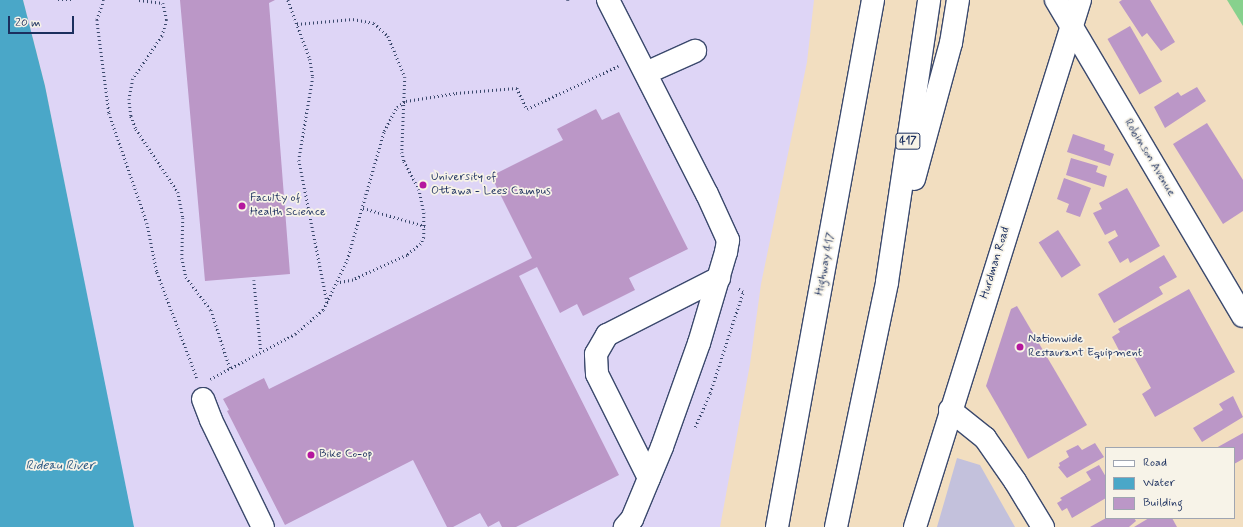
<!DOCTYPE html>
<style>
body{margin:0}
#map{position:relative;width:1243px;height:527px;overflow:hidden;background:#f2dec0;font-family:Mynerve,sans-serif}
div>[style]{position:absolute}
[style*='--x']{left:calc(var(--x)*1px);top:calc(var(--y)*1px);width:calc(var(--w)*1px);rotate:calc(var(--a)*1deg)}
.built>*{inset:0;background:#ded5f6}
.industrial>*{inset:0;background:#c3c1dc}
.green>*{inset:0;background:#87d18d}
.water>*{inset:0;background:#4aa7c8}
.building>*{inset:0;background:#bb97c7;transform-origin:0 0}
.path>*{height:2.5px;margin-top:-1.25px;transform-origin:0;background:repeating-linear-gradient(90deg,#3b496d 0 1px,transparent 0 4px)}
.roads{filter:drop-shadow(1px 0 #3b496d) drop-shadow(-1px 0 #3b496d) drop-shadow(0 1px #3b496d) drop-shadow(0 -1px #3b496d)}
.minor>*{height:22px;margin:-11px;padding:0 11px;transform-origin:11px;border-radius:11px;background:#fff}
.highway>*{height:22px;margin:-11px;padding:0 11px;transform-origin:11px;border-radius:11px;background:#fff}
.dots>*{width:11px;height:11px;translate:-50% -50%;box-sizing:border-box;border:2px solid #f7f3e8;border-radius:50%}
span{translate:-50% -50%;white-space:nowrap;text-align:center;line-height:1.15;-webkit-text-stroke:3.5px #f7f3e8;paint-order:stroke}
.shield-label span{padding:1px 3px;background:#f7f3e8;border:1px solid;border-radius:3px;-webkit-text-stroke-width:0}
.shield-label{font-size:11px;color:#1b2f5e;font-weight:700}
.street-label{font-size:12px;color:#1b2f5e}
.poi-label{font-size:12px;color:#1b2f5e}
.left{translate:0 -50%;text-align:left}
.water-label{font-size:13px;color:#2b5983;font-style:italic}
.legend{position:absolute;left:1105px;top:447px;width:130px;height:72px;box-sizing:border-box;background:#f7f3e8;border:1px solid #9fa5b1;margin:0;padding:5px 7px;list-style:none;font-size:12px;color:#1b2f5e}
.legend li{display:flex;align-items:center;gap:8px;height:20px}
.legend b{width:20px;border:1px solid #9fa5b1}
.scale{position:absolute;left:8px;top:16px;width:66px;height:18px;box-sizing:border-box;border:2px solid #1b2f5e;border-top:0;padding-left:5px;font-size:12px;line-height:14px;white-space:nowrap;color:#1b2f5e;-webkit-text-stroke:3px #f7f3e8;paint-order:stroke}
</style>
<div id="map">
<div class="built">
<div style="clip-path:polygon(23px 0,814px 0,807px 62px,761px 284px,750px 364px,720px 527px,133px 527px,45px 86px)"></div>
</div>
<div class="industrial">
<div style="clip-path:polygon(957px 458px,980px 465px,1015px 527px,937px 527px)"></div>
</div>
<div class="green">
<div style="clip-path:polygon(1227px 0,1243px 0,1243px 26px)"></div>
</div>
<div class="water">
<div style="clip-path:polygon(0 0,23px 0,45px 86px,134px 527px,0 527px)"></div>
</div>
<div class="building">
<div style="clip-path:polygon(180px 0,275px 0,269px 3px,290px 274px,205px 281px)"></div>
<div style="clip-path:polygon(1122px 0,1150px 0,1175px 42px,1161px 51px,1147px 33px,1142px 37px,1119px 2px)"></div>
<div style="left:1130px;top:26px;width:64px;height:26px;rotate:60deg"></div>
<div style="clip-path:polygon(1197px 87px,1206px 101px,1165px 128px,1154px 107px,1178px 92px,1181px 96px)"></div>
<div style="clip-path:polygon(596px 109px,602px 120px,619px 112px,688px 249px,629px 278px,635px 290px,583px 316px,577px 304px,560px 313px,537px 267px,519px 276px,619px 475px,516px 527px,502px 527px,499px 521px,488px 527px,480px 513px,453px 527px,447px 527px,413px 460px,285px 525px,227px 411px,229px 410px,223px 399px,264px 378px,269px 389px,532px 258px,491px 176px,563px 140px,557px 129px)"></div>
<div style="clip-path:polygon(1207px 123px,1243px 180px,1243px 211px,1223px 224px,1173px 144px)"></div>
<div style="clip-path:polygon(1073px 134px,1105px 145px,1104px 150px,1114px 154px,1110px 166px,1067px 152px)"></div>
<div style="clip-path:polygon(1071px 158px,1098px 166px,1096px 172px,1107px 176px,1104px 187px,1066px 175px)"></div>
<div style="clip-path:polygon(1064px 178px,1091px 188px,1080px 217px,1066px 212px,1069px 204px,1057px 199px)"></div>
<div style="clip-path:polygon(1127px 188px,1160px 246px,1130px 263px,1128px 258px,1120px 263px,1108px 242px,1118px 236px,1115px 230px,1105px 235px,1093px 213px,1102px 209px,1099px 203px)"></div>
<div style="left:1058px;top:230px;width:42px;height:23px;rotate:57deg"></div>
<div style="clip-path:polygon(1164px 255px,1177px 277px,1159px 287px,1163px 294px,1114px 323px,1098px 294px)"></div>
<div style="clip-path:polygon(1189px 289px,1235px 372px,1155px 417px,1142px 394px,1151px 388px,1132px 353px,1123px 358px,1112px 337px,1120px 332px,1118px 329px)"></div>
<div style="clip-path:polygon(1017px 306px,1087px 425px,1028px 459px,986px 386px,1011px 309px)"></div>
<div style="clip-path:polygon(1233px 396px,1243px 417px,1202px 442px,1193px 428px,1223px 410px,1219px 404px)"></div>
<div style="clip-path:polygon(1243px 433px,1243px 459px,1234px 464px,1234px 448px,1216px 448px)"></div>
<div style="clip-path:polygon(1095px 443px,1104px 457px,1067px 478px,1058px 467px,1060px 466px,1059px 463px,1069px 457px,1066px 451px,1078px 445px,1082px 450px)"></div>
<div style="clip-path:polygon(1099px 465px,1106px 477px,1106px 498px,1072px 518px,1067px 508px,1062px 511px,1057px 503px,1062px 500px,1060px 498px,1091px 480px,1086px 472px)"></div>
<div style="clip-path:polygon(1106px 518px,1134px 518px,1136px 521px,1129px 527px,1090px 527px)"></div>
<div style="clip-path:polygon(1149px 518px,1172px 518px,1177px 527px,1134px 527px)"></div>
</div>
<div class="path">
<div style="--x:58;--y:0;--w:14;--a:0"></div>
<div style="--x:104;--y:0;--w:21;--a:109"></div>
<div style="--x:97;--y:20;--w:94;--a:82.6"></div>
<div style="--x:109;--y:113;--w:116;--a:70.9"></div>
<div style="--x:147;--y:223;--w:50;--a:78.5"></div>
<div style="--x:157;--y:272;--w:113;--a:69.3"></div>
<div style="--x:139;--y:0;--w:24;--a:7"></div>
<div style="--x:163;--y:3;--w:17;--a:77"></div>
<div style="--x:167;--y:20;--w:17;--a:107"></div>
<div style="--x:162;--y:36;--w:52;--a:124"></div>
<div style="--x:133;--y:79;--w:20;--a:101"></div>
<div style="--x:129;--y:99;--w:17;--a:83"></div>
<div style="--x:131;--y:116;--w:14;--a:69"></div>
<div style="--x:136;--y:129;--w:76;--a:56.3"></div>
<div style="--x:178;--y:192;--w:26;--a:79"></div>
<div style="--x:183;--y:218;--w:40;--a:91.4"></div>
<div style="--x:182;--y:258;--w:19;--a:78"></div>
<div style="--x:186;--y:277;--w:41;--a:52.9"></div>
<div style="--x:211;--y:310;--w:61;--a:71.9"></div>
<div style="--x:288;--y:0;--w:63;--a:69.6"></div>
<div style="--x:310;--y:59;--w:18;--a:81"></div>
<div style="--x:313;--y:77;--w:84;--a:99.6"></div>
<div style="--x:299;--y:160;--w:145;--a:78.8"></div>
<div style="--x:568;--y:0;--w:1;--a:90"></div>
<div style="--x:297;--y:24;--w:56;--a:-5.1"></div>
<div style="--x:353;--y:19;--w:21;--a:11"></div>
<div style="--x:374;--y:23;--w:19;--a:43"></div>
<div style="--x:388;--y:36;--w:44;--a:67.5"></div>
<div style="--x:405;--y:77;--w:75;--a:92.3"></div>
<div style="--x:402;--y:152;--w:9;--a:77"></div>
<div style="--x:404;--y:161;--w:32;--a:62"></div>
<div style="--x:419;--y:189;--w:25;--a:78"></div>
<div style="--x:424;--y:213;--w:24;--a:90"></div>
<div style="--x:424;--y:237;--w:8;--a:113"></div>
<div style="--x:421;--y:244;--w:18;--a:142"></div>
<div style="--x:407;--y:255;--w:60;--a:155.2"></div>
<div style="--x:353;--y:280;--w:16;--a:169"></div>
<div style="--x:363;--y:208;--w:65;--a:16.2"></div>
<div style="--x:254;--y:280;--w:72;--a:84.4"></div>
<div style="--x:210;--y:379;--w:96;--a:-27.9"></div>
<div style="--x:295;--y:334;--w:37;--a:-41"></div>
<div style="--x:323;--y:310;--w:55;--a:-64.4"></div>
<div style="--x:347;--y:260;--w:134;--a:-74"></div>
<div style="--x:384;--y:131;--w:27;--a:-62"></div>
<div style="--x:397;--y:107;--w:11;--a:-34"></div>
<div style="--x:406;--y:101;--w:51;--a:-9.1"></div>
<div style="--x:456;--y:93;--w:61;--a:-4.7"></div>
<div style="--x:517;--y:88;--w:23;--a:65"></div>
<div style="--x:527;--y:109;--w:101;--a:-25.3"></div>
<div style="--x:695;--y:427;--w:37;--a:-66"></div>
<div style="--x:710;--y:393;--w:106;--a:-71.9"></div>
<div style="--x:743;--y:292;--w:6;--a:-149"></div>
</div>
<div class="roads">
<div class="minor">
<div style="--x:608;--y:0;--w:218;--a:63"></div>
<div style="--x:707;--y:194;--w:51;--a:65.5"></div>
<div style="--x:728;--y:240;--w:12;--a:99"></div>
<div style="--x:726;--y:252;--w:95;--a:106.5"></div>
<div style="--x:699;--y:343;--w:110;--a:109.6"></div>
<div style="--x:662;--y:447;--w:78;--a:112.6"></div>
<div style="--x:632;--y:519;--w:11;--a:131"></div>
<div style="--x:1056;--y:0;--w:367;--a:59.4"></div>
<div style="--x:646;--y:73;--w:54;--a:-24.2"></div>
<div style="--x:203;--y:399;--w:22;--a:69"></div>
<div style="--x:211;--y:420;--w:119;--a:64.1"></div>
<div style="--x:950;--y:410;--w:45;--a:38.7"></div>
<div style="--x:985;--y:438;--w:52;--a:55.1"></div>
<div style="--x:1015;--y:481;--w:54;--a:58.7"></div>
<div style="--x:649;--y:478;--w:116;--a:-116.6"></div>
<div style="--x:597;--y:374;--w:20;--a:-93"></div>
<div style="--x:596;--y:354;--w:22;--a:-60"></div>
<div style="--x:607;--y:335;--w:126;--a:-27"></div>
<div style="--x:915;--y:527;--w:552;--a:-72.62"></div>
</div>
<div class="highway">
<div style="--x:914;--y:179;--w:141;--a:-74.8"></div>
<div style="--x:951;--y:43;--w:44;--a:-80.8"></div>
<div style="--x:777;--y:527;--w:536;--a:-79.68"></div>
<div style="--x:836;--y:527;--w:250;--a:-78.2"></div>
<div style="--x:887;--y:282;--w:285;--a:-81.5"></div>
</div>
</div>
<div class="dots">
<div style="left:423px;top:185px;background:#b5179e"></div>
<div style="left:242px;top:206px;background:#b5179e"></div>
<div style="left:1020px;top:347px;background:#b5179e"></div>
<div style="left:311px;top:455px;background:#b5179e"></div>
</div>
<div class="shield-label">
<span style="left:908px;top:141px">417</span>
</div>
<div class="street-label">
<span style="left:1149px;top:158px;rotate:59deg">Robinson Avenue</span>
<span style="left:996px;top:263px;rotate:-73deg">Hurdman Road</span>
<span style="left:826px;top:264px;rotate:-79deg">Highway 417</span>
</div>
<div class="poi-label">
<span class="left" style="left:431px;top:185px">University of<br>Ottawa - Lees Campus</span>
<span class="left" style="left:250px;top:206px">Faculty of<br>Health Science</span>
<span class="left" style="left:1028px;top:347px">Nationwide<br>Restaurant Equipment</span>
<span class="left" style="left:319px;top:455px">Bike Co-op</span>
</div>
<div class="water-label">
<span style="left:60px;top:466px">Rideau River</span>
</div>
<ul class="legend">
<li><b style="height:5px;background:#fff"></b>Road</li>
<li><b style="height:11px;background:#4aa7c8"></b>Water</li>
<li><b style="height:11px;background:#bb97c7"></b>Building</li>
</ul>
<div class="scale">20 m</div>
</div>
